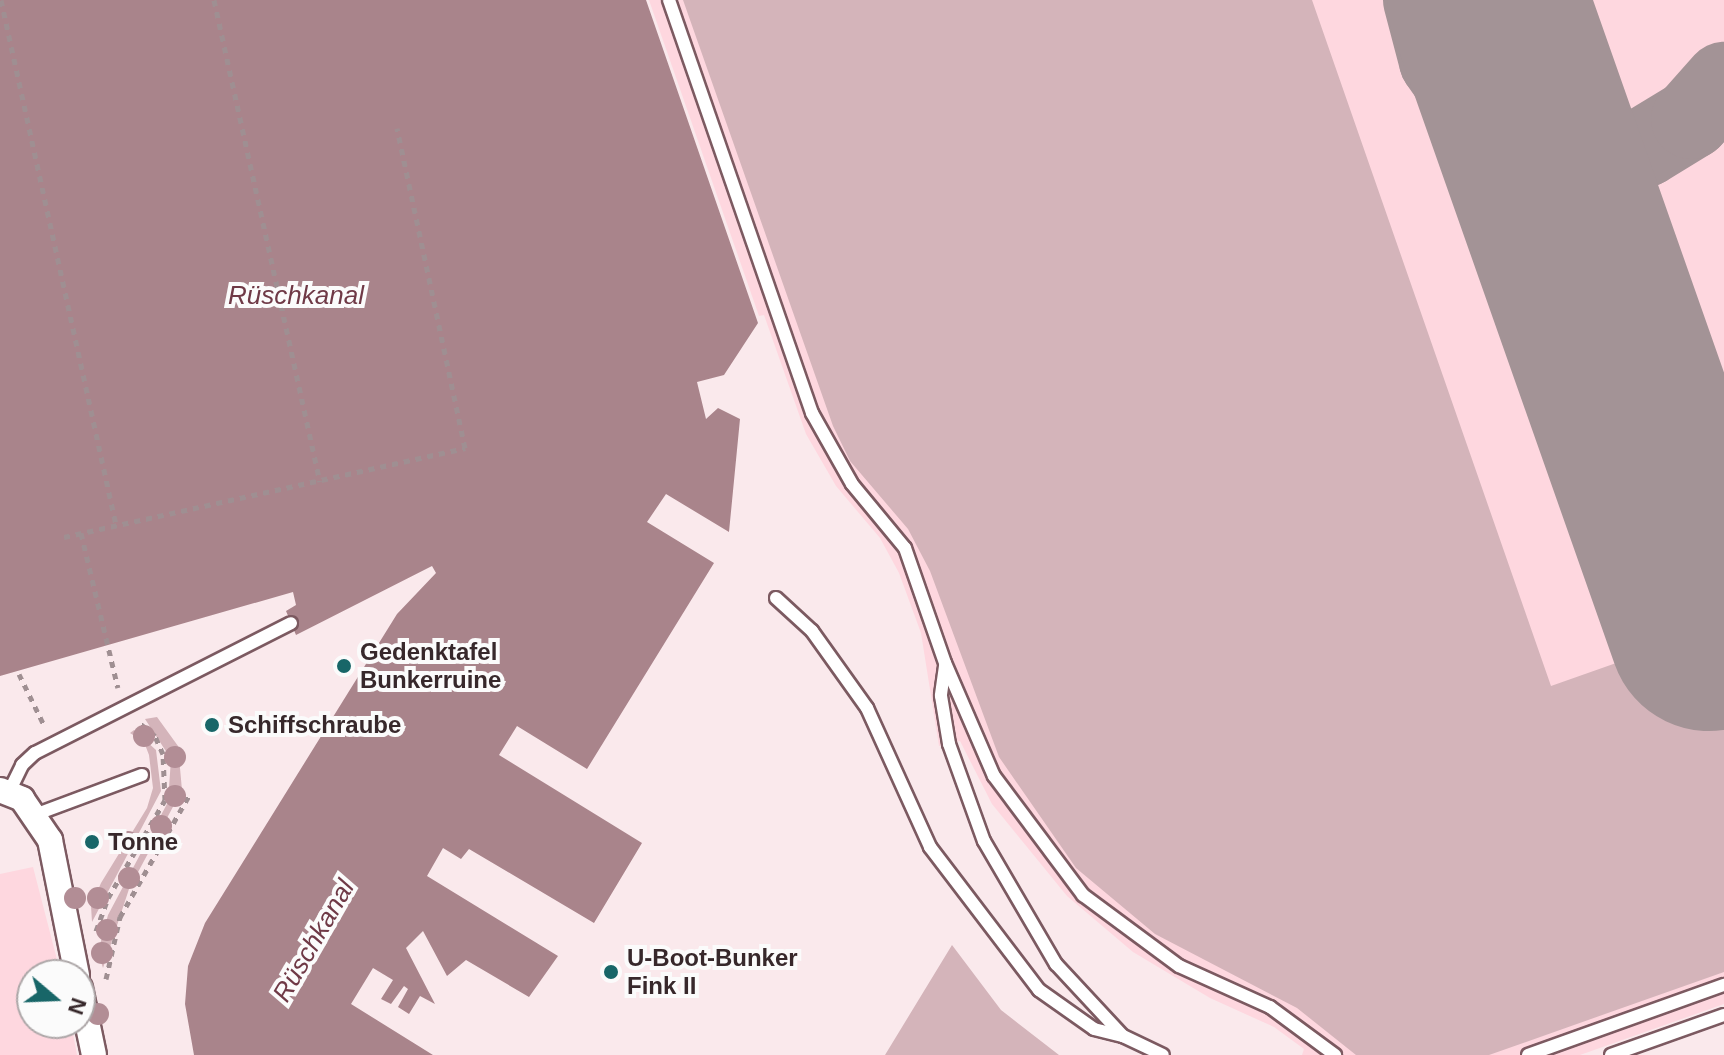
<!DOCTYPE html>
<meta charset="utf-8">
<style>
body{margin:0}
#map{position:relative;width:1724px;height:1055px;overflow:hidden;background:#fae9ec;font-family:Helvetica,sans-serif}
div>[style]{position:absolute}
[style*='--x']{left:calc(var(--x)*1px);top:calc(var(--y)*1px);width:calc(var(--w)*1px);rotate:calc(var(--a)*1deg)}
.built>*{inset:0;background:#fed7df}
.green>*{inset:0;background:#d4b4ba}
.water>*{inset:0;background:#a9848b}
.taxiway>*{height:80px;margin:-40px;padding:0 40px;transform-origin:40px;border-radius:40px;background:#a39396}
.runway>*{height:200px;margin:-100px;padding:0 100px;transform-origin:100px;border-radius:100px;background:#a39396}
.path>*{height:5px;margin-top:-2.5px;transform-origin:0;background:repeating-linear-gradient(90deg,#9f8f92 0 6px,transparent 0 12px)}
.roads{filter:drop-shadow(2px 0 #7c5a61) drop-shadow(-2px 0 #7c5a61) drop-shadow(0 2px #7c5a61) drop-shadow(0 -2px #7c5a61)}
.service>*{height:12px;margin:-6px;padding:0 6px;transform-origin:6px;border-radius:6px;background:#fff}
.minor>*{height:24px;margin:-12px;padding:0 12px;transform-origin:12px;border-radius:12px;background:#fff}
.trees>*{width:22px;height:22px;margin:-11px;border-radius:50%;background:#b28d95}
.dots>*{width:22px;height:22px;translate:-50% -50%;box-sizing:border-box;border:4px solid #fbfbfb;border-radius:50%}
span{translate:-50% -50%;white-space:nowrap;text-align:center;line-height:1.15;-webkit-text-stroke:8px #fbfbfb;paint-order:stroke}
.poi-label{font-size:24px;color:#37282b;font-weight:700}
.left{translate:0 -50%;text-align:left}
.water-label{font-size:26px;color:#6f3946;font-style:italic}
.north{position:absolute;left:16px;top:959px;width:80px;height:80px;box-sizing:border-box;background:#fbfbfb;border:2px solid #ada7a8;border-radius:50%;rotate:109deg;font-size:22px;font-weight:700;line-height:32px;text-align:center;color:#37282b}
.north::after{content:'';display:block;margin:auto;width:28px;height:36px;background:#186668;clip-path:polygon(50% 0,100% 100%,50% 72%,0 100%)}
</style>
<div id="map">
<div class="built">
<div style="clip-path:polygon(649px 0,1724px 0,1724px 1004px,1580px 1055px,1302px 1055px,1304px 1049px,1274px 1027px,1210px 998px,1133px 952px,1067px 896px,992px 804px,960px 741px,939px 746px,921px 633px,899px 573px,880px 538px,836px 486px,806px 434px,764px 315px,759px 316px)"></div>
<div style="clip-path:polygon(33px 867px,61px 975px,32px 975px,32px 1023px,71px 1023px,77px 1055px,0 1055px,0 874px)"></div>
</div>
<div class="green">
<div style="clip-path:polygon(683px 0,1312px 0,1551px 686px,1724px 625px,1724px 972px,1489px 1055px,1356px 1055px,1297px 1008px,1155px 934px,1076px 868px,999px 757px,930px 571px,908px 529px,850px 461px,833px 426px)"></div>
<div style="clip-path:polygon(157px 717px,178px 746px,182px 790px,129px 889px,103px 968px,98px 952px,108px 915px,168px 802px,171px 759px,145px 719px)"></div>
<div style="clip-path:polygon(134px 730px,156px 750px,161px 791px,92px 922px,91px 906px,101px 883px,147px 808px,153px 788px,149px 755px,144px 742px,130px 733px)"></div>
<div style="clip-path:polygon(952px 945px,1001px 1010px,1059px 1055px,885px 1055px)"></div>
</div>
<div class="water">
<div style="clip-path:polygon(0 0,646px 0,758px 323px,724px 375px,697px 382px,706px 419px,718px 408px,740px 419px,729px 532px,666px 494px,647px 522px,714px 563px,587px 769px,517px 726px,499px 755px,642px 843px,594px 923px,469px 849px,461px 859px,443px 848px,427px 876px,558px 956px,529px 997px,466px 960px,447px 976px,423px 931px,406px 948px,435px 1004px,420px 996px,409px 1014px,398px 1007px,408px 989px,404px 986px,391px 1004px,381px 999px,393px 980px,373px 968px,351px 1004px,433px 1055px,194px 1055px,185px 1004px,188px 966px,205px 923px,397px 614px,436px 573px,432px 566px,296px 635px,286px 611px,296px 605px,293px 592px,0 676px)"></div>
</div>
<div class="taxiway">
<div style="--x:1423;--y:0;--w:63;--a:75.3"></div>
<div style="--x:1439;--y:61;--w:54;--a:54.8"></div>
<div style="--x:1470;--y:105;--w:31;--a:40"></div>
<div style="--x:1494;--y:125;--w:64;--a:23.8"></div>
<div style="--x:1553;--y:151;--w:43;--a:7.9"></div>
<div style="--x:1596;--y:157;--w:50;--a:-11.5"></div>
<div style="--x:1645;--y:147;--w:54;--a:-31.3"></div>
<div style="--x:1691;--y:119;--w:50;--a:-48.3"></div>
</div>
<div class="runway">
<div style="--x:1487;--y:0;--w:669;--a:70.62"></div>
</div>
<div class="path">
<div style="--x:1;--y:0;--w:537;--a:77.64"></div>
<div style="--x:214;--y:0;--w:493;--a:77.6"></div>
<div style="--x:81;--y:533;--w:159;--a:76.6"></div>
<div style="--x:64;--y:537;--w:411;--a:-12.5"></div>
<div style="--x:465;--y:448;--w:327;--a:-102"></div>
<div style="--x:19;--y:674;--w:59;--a:63.9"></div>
<div style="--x:96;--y:931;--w:35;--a:-70"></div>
<div style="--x:108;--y:898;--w:113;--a:-59.8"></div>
<div style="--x:165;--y:800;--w:46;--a:-92.5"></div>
<div style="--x:163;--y:754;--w:20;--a:-114"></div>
<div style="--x:155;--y:736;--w:23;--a:-140"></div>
<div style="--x:106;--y:979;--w:64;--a:-77.3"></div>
<div style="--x:120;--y:917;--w:142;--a:-60.4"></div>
</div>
<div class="roads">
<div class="service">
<div style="--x:669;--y:0;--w:437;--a:70.9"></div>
<div style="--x:812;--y:413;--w:81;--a:60.6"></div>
<div style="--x:852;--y:484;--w:83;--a:50.4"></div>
<div style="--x:905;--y:548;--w:122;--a:70.8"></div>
<div style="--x:945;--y:663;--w:123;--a:66.6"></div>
<div style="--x:994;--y:776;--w:149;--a:53.2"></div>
<div style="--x:1083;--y:895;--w:119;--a:36.5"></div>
<div style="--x:1179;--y:966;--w:100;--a:24.3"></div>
<div style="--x:1270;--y:1007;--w:81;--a:36.4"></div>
<div style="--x:776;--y:598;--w:49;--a:42.5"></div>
<div style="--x:812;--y:631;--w:95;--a:54.5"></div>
<div style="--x:867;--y:708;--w:153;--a:65.6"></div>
<div style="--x:930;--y:847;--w:180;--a:52.7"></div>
<div style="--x:1039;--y:990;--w:67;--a:35.3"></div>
<div style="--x:1094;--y:1029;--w:30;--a:14"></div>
<div style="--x:945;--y:666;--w:30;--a:98"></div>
<div style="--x:941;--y:696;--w:49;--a:80.5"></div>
<div style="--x:949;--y:744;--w:103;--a:70.2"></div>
<div style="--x:984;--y:841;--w:143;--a:59.7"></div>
<div style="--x:1056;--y:964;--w:98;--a:47.1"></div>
<div style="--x:1123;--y:1036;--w:44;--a:25.4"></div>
<div style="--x:9;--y:792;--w:30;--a:-64"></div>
<div style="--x:22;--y:765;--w:18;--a:-43"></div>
<div style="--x:35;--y:753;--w:287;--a:-26.9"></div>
<div style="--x:37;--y:814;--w:112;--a:-20.4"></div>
<div style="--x:1528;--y:1055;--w:208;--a:-19.7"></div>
<div style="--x:1611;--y:1055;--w:120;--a:-19.5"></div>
</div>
<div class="minor">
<div style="--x:0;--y:790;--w:24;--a:22"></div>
<div style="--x:22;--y:799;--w:50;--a:55.7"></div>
<div style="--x:50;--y:840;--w:138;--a:78.7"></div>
<div style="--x:80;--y:988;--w:68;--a:78.2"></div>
</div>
</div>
<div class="trees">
<div style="left:144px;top:736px"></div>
<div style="left:175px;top:757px"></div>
<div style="left:175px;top:796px"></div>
<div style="left:161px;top:826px"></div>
<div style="left:128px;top:842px"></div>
<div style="left:129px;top:878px"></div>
<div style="left:75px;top:898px"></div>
<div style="left:98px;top:898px"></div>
<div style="left:107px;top:930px"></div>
<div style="left:102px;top:953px"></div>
<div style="left:98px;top:1014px"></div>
</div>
<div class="dots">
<div style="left:344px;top:666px;background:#186668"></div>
<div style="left:212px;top:725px;background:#186668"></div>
<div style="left:92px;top:842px;background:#186668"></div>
<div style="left:611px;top:972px;background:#186668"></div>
</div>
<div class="poi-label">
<span class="left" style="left:360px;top:666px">Gedenktafel<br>Bunkerruine</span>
<span class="left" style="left:228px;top:725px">Schiffschraube</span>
<span class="left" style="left:108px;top:842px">Tonne</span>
<span class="left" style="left:627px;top:972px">U-Boot-Bunker<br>Fink II</span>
</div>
<div class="water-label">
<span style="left:296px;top:296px">Rüschkanal</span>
<span style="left:314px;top:941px;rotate:-60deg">Rüschkanal</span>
</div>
<div class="north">N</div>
</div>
